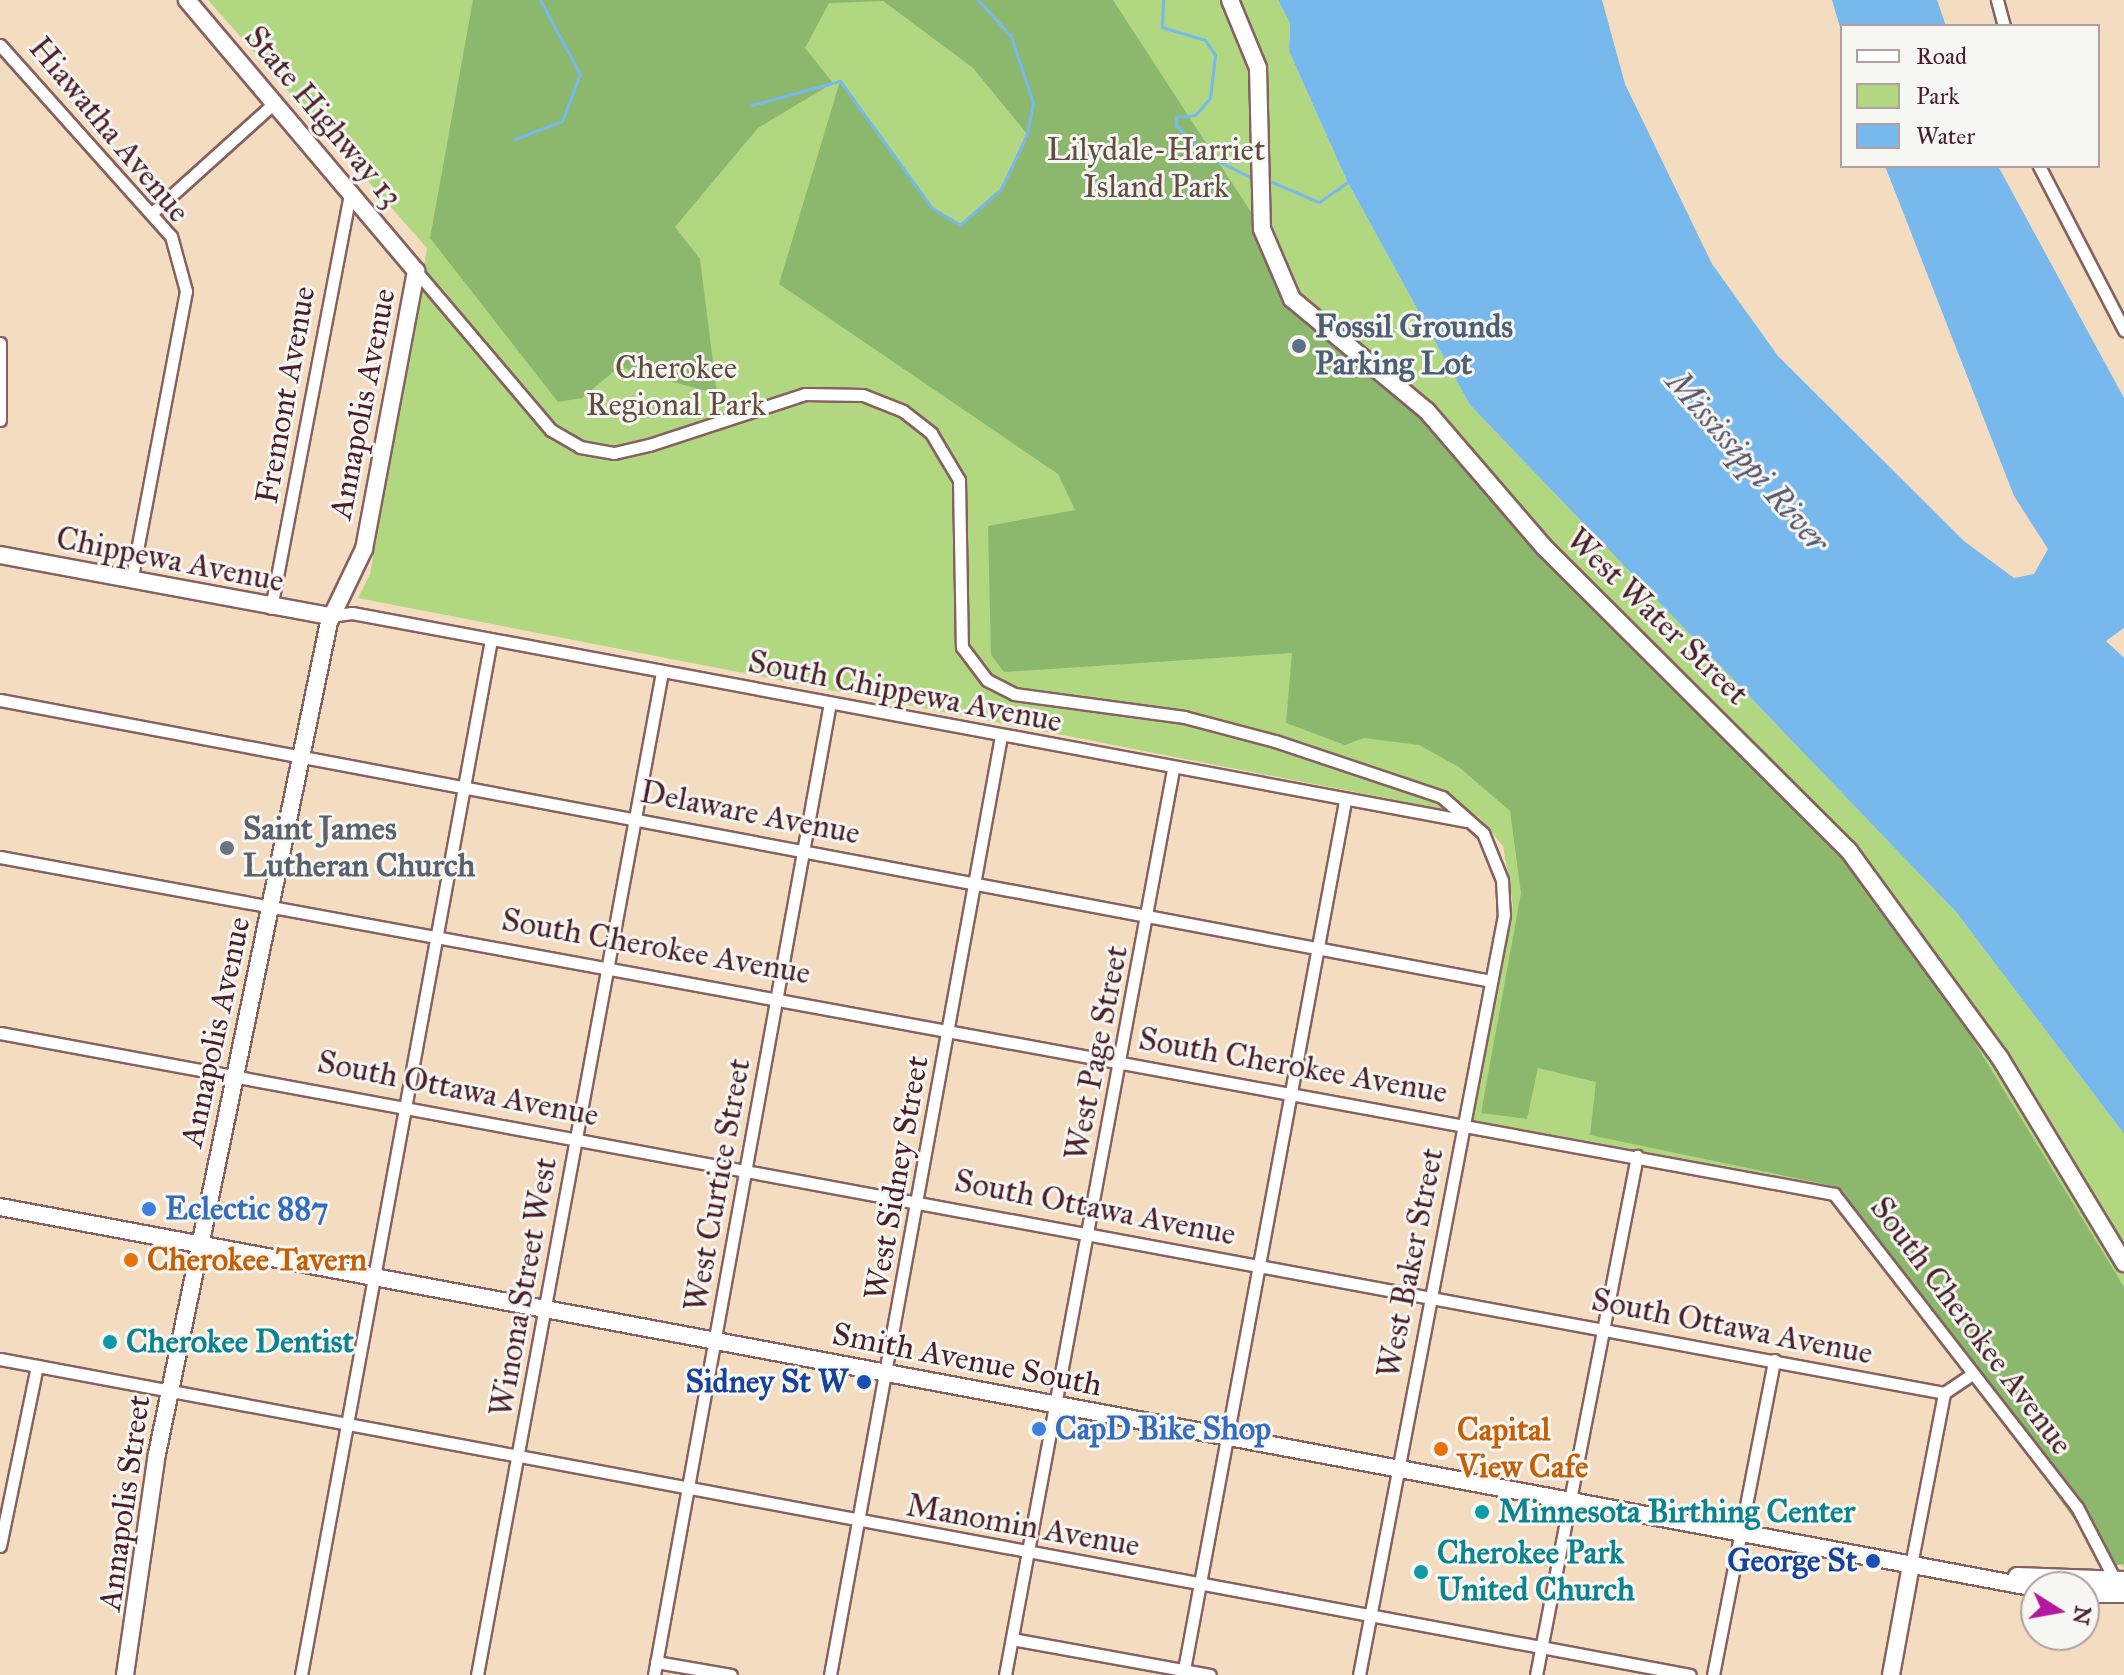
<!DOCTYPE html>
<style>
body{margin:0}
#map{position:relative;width:2124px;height:1675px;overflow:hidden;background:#f4dcc1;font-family:"IM FELL Great Primer",serif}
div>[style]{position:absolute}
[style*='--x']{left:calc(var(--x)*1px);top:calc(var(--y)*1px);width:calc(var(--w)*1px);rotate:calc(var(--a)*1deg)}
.green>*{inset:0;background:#b1d780}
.forest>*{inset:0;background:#8cb86e}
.water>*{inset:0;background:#77b9ec}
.stream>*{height:3px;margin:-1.5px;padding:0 1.5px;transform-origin:1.5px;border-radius:1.5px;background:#77b9ec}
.roads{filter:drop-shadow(2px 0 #866160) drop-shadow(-2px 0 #866160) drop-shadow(0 2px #866160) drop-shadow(0 -2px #866160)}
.street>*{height:11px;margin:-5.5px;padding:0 5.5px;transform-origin:5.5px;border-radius:5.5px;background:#fff}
.secondary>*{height:16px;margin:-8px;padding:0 8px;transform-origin:8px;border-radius:8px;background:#fff}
.dots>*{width:22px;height:22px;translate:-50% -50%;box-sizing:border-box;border:4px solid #f6f6f2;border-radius:50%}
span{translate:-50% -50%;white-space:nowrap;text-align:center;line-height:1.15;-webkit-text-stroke:6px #f6f6f2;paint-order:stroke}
.street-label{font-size:32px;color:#4a1f2b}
.park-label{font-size:32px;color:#644d40}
.service-label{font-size:32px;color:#4e5e75;font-weight:700}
.left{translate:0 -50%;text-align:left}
.worship-label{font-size:32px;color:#5b616d;font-weight:700}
.shop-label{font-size:32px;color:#366cbe;font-weight:700}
.food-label{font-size:32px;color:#c56008;font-weight:700}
.culture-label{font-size:32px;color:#0d838f;font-weight:700}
.transit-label{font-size:32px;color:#164399;font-weight:700}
.right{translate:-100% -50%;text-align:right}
.water-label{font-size:34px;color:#5a556f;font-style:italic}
.legend{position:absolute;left:1840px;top:24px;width:260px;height:144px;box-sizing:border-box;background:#f6f6f2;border:2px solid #b1a0a2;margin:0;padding:10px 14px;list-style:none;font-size:24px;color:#4a1f2b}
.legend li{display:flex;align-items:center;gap:16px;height:40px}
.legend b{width:40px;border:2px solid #b1a0a2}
.north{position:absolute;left:2020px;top:1571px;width:80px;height:80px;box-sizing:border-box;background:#f6f6f2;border:2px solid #b1a0a2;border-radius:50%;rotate:101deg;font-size:22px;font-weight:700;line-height:32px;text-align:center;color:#4a1f2b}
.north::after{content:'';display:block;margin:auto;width:28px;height:36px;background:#b5179e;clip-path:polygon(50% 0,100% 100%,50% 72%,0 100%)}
</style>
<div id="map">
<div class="green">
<div style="clip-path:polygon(208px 0,1278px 0,1290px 22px,1289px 51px,1347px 181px,1470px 405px,1957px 913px,2124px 1134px,2124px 1569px,2075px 1488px,1838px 1187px,1472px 1120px,1513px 905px,1503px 846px,1478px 816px,358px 598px,370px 574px,427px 248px)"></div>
</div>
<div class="forest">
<div style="clip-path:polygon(473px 0,1113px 0,1262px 229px,1299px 307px,1412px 396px,1884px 894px,2124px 1287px,2124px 1564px,2108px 1567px,1838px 1187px,1590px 1135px,1596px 1082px,1538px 1068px,1527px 1119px,1481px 1113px,1521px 893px,1510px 811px,1459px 767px,1419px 745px,1364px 738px,1345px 745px,1286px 723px,1292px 653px,1004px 672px,991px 655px,988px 526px,1075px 510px,1058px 474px,779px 284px,840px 81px,932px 208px,960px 225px,1001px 189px,1027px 134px,973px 68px,883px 1px,829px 3px,805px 48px,833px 83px,758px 128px,675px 227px,700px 259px,717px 394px,619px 367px,582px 398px,558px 402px,430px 238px)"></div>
</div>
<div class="water">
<div style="clip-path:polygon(1278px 0,1602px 0,1625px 84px,1712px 264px,1778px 356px,1964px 541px,2014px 578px,2034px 574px,2048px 549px,2014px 496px,1885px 166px,1998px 166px,2124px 398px,2124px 628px,2106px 641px,2124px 658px,2124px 1134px,1957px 913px,1470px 405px,1347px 181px,1289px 51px,1290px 23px)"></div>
<div style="clip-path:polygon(1832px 0,1937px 0,1946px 26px,1842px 26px,1842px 34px)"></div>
</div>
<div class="stream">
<div style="--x:1163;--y:0;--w:27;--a:92"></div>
<div style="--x:1162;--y:27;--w:45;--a:16.8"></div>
<div style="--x:1205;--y:40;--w:18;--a:56"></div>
<div style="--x:1215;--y:55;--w:43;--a:96.6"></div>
<div style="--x:1210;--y:98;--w:23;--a:131"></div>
<div style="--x:1195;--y:115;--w:19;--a:174"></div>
<div style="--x:1176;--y:117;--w:8;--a:90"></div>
<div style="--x:1176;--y:125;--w:40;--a:46"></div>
<div style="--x:1204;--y:154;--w:51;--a:26.6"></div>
<div style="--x:752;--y:105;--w:91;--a:-15.3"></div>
<div style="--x:840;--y:81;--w:157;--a:54.1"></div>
<div style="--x:932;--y:208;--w:33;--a:31"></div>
<div style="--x:960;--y:225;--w:55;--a:-41.3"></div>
<div style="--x:1001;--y:189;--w:61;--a:-64.7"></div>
<div style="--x:1027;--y:134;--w:32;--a:-79"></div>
<div style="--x:1033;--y:103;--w:71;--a:-108.2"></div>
<div style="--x:1011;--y:36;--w:49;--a:-132.5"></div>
<div style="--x:515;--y:139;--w:50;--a:-21"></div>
<div style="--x:562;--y:121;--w:50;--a:-69"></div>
<div style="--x:580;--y:74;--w:84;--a:-118.4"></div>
<div style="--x:1272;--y:182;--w:51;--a:23.1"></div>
<div style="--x:1319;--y:202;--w:38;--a:-35"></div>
</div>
<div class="roads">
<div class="street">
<div style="--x:1997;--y:0;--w:27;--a:75"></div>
<div style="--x:0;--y:45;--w:256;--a:48.2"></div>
<div style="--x:171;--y:236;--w:57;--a:74.7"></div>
<div style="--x:186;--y:291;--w:295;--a:100.7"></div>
<div style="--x:2039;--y:166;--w:185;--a:62.6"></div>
<div style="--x:152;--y:213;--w:164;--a:-42"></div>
<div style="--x:416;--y:271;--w:209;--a:49.7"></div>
<div style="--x:551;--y:430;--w:34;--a:30"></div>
<div style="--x:580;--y:447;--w:35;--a:10"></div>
<div style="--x:614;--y:453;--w:36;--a:-13"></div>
<div style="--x:649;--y:445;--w:164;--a:-18.1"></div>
<div style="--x:805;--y:394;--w:58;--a:1"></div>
<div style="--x:863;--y:395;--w:43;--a:21.8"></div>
<div style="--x:903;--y:411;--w:36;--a:38"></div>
<div style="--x:931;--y:433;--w:55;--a:59.2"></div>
<div style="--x:959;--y:480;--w:167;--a:89"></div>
<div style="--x:962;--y:647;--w:41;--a:52.9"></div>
<div style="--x:987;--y:680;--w:30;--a:27"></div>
<div style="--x:1014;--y:694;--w:172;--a:7.7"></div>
<div style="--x:1184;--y:717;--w:94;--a:14.8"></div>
<div style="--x:1275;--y:741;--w:176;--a:18.5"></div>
<div style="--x:1442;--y:797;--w:55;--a:41.3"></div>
<div style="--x:1483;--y:833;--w:51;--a:68"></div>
<div style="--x:1502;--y:880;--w:35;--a:87"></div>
<div style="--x:1504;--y:915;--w:774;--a:100.8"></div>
<div style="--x:0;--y:343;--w:77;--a:90"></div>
<div style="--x:271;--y:608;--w:423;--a:-79.2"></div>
<div style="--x:330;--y:616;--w:22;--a:-8"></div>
<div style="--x:352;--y:613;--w:1134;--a:10.57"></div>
<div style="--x:0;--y:700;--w:1517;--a:10.67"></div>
<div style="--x:0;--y:857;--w:1865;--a:10.41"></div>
<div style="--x:1834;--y:1194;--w:396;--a:52.2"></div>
<div style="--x:2077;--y:1507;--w:82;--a:62.5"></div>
<div style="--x:0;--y:1033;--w:1977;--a:10.49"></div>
<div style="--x:0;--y:1359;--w:1719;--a:10.59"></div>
<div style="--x:1944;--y:1393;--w:34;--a:-34"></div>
<div style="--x:0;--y:1546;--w:184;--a:-78.4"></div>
<div style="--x:1911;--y:1565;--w:175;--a:-79.1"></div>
<div style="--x:1012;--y:1639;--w:201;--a:10.3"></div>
<div style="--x:656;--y:1662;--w:76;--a:9.8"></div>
<div style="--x:301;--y:1675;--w:1052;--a:-79.6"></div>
<div style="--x:477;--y:1675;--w:1020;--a:-79.55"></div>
<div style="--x:654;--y:1675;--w:988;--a:-79.74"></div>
<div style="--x:830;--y:1675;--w:954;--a:-79.68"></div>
<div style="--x:1005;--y:1675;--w:921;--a:-79.49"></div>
<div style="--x:1183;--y:1675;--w:889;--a:-79.5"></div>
<div style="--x:1536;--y:1675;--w:529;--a:-78.99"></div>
<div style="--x:1713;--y:1675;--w:321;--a:-79"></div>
</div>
<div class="secondary">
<div style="--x:1230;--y:0;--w:74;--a:67.6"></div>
<div style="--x:1258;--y:68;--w:161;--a:88.6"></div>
<div style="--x:1262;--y:229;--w:76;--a:66.8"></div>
<div style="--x:1292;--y:299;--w:175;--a:39.7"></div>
<div style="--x:1427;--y:411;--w:181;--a:49.3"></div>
<div style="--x:1545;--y:548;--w:429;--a:44.9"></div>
<div style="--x:1849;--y:851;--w:256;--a:53.9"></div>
<div style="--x:2000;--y:1058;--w:240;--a:58.8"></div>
<div style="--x:0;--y:555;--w:336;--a:10.5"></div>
<div style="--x:0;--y:1207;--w:2071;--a:10.6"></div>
<div style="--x:2017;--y:1576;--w:107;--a:2.1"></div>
<div style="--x:2084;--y:1594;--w:40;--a:0"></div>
<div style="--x:125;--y:1675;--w:223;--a:-81.8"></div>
<div style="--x:157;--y:1454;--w:850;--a:-78.32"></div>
<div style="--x:329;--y:622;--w:81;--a:-64.4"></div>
<div style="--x:364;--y:549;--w:283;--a:-79.4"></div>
<div style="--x:416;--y:271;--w:355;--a:-130.2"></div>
<div style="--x:1891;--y:1675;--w:112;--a:-79.7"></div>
</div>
</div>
<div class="dots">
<div style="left:1299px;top:346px;background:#5c6f8a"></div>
<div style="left:227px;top:848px;background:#6b7280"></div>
<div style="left:149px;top:1209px;background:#3f7fe0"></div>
<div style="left:131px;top:1260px;background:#e8710a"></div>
<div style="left:110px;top:1342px;background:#0f9aa8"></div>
<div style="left:864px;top:1382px;background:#1a4fb4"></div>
<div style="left:1039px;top:1429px;background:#3f7fe0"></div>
<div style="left:1441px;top:1449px;background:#e8710a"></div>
<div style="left:1482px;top:1512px;background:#0f9aa8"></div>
<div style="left:1873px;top:1561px;background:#1a4fb4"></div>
<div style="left:1421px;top:1572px;background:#0f9aa8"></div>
</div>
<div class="street-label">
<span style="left:323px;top:117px;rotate:50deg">State Highway 13</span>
<span style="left:109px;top:130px;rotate:50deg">Hiawatha Avenue</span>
<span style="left:286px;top:395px;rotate:-80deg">Fremont Avenue</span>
<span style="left:363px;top:404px;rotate:-79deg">Annapolis Avenue</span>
<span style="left:170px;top:560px;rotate:11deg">Chippewa Avenue</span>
<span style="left:1657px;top:617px;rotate:44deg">West Water Street</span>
<span style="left:905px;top:692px;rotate:11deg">South Chippewa Avenue</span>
<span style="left:750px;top:813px;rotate:11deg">Delaware Avenue</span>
<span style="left:656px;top:947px;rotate:10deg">South Cherokee Avenue</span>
<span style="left:216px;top:1032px;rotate:-78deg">Annapolis Avenue</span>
<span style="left:1097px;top:1053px;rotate:-79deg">West Page Street</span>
<span style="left:1293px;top:1066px;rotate:10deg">South Cherokee Avenue</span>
<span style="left:458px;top:1089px;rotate:11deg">South Ottawa Avenue</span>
<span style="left:897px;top:1178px;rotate:-80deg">West Sidney Street</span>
<span style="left:718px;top:1185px;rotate:-80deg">West Curtice Street</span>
<span style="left:1095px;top:1208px;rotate:11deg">South Ottawa Avenue</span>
<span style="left:1411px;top:1263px;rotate:-79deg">West Baker Street</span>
<span style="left:524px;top:1287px;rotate:-80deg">Winona Street West</span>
<span style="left:1971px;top:1326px;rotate:53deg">South Cherokee Avenue</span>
<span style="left:1732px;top:1327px;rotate:11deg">South Ottawa Avenue</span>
<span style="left:967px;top:1360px;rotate:11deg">Smith Avenue South</span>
<span style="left:125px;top:1503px;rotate:-82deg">Annapolis Street</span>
<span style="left:1023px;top:1526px;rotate:10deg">Manomin Avenue</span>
</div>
<div class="park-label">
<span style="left:1156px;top:169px">Lilydale-Harriet<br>Island Park</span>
<span style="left:676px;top:387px">Cherokee<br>Regional Park</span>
</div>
<div class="service-label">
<span class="left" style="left:1315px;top:346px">Fossil Grounds<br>Parking Lot</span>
</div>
<div class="worship-label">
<span class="left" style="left:243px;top:848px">Saint James<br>Lutheran Church</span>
</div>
<div class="shop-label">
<span class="left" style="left:165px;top:1209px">Eclectic 887</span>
<span class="left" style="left:1055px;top:1429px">CapD Bike Shop</span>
</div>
<div class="food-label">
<span class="left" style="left:147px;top:1260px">Cherokee Tavern</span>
<span class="left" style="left:1457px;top:1449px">Capital<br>View Cafe</span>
</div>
<div class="culture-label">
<span class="left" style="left:126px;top:1342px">Cherokee Dentist</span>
<span class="left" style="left:1498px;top:1512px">Minnesota Birthing Center</span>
<span class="left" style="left:1437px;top:1572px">Cherokee Park<br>United Church</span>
</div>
<div class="transit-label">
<span class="right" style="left:848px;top:1382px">Sidney St W</span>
<span class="right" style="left:1857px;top:1561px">George St</span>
</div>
<div class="water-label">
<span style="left:1748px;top:461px;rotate:49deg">Mississippi River</span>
</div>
<ul class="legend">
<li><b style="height:10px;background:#fff"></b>Road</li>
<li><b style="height:22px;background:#b1d780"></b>Park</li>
<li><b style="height:22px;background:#77b9ec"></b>Water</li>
</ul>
<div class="north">N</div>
</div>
